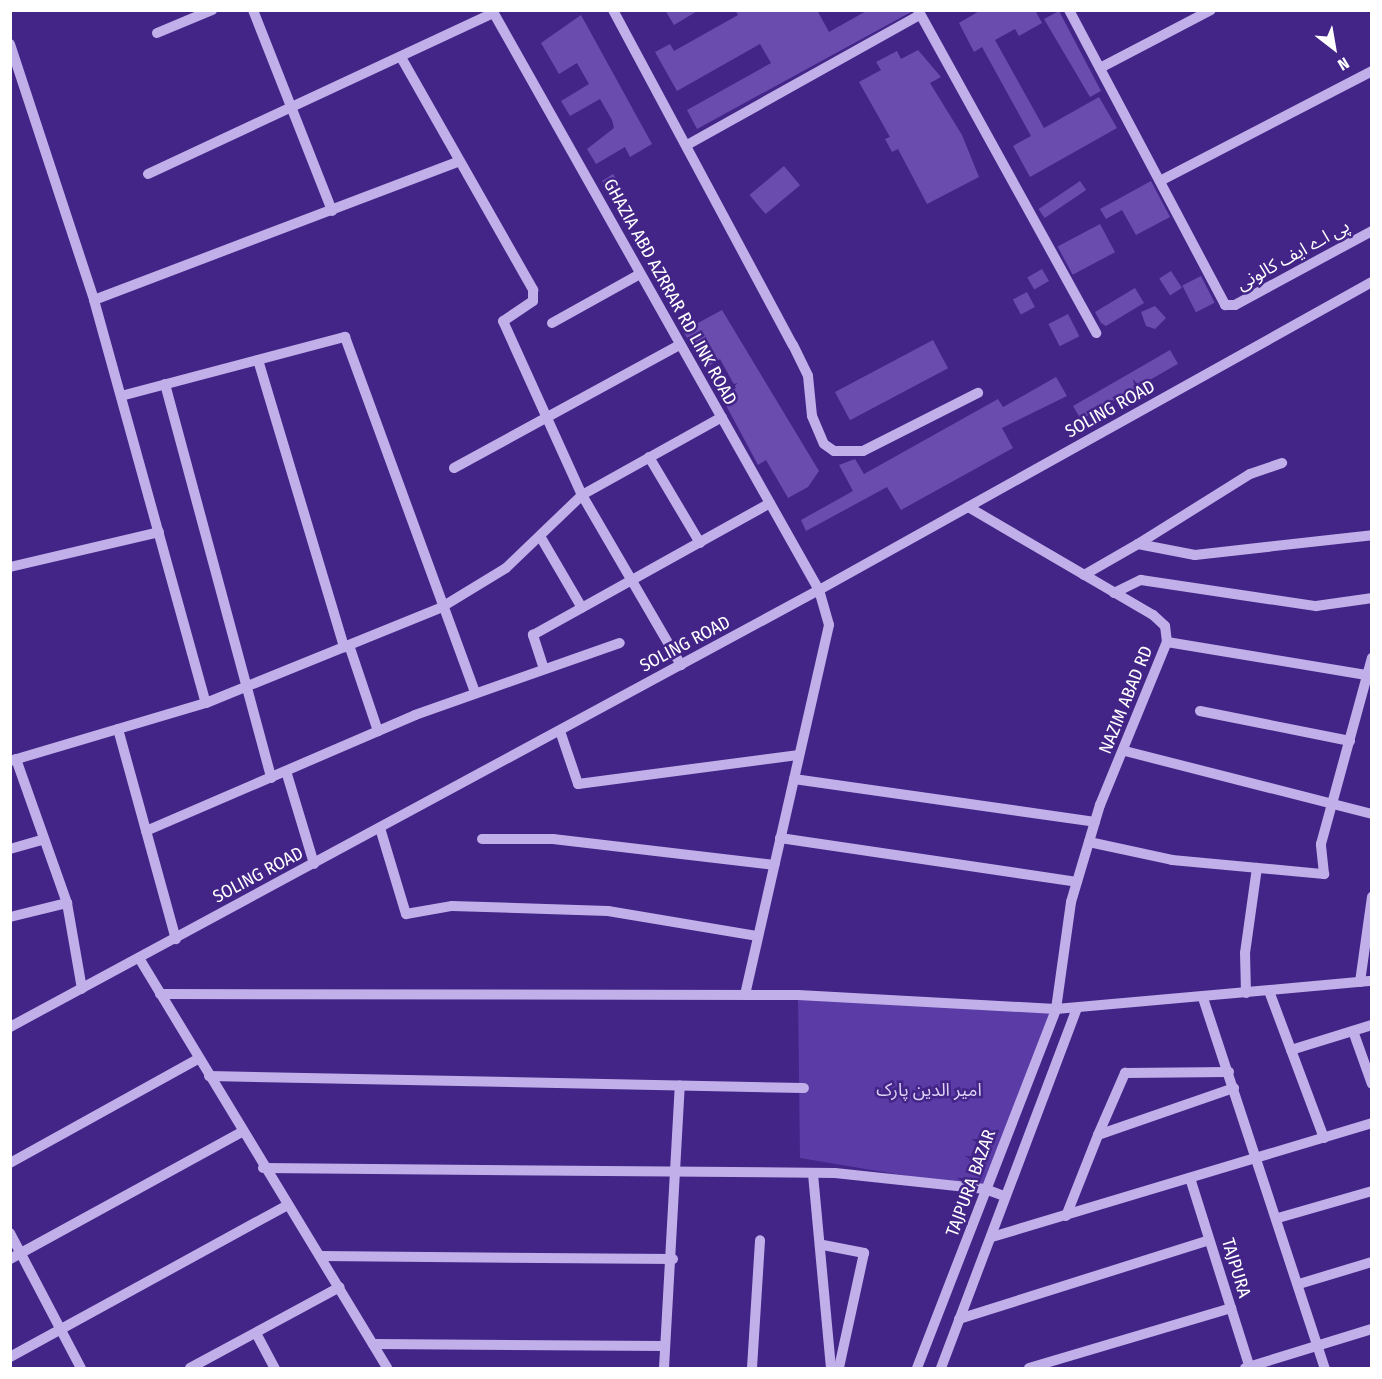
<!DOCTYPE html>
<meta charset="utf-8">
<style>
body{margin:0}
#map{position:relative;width:1382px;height:1379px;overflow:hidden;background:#432487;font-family:"Fira Sans Condensed","Noto Sans Arabic",sans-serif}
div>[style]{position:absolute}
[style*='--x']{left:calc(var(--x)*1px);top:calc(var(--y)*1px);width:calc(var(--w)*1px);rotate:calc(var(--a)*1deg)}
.green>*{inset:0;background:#5b3ba6}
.building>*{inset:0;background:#6a4caf;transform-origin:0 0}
.minor>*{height:10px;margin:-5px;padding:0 5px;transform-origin:5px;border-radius:5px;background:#c0afe9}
span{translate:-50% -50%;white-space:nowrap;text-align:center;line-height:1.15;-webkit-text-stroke:5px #432487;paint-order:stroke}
.street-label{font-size:18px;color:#fff}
.park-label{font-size:18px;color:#ded3f7}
.frame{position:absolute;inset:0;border:12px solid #fff;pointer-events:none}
.north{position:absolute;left:1304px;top:18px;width:60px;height:60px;-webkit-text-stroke:4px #432487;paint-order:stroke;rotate:149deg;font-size:16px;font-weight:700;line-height:24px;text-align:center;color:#fff}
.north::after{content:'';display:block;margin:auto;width:21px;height:27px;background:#fff;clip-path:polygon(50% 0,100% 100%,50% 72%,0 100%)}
</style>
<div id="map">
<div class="green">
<div style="clip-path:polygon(798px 995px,1056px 1009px,985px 1189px,800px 1158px)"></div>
</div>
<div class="building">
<div style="clip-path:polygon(665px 10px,699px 10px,674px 25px)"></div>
<div style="clip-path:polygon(735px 10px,817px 10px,829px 32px,868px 10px,911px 12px,697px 129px,687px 110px,771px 63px,760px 44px,677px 91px,655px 52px,670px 44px,674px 51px,738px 15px)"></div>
<div style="clip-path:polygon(981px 10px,1035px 10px,1042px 23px,1019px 36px,1015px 29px,995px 40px,1044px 128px,1099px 97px,1117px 128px,1030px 177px,1013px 146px,1031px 136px,982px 47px,974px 52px,959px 23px)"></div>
<div style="clip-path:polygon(1059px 11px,1101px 91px,1090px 97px,1044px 19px)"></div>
<div style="clip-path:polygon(581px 15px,652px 144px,630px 157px,625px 147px,596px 164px,587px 149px,614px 128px,612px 120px,600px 99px,570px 116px,561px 101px,589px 84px,577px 63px,559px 74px,541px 43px)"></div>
<div style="clip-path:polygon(918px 50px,941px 77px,930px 83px,962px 135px,979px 177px,927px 204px,898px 149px,892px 152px,885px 139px,890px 137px,859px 82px,881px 70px,876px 62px,897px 51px,901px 59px)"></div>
<div style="left:784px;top:166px;width:25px;height:45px;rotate:50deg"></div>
<div style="left:613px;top:174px;width:17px;height:13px;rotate:57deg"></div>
<div style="left:1080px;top:181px;width:11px;height:50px;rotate:56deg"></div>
<div style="clip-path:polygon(1151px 181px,1170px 217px,1136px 235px,1122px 210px,1106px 219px,1100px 209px)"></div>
<div style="left:1100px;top:224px;width:32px;height:48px;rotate:62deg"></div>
<div style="left:1042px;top:269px;width:14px;height:17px;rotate:60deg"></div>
<div style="left:1171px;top:271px;width:20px;height:14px;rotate:57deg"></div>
<div style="left:1201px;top:276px;width:30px;height:21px;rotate:63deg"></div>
<div style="clip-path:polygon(1135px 288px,1144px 303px,1106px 326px,1101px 323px,1095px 312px)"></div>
<div style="left:1027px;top:292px;width:17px;height:16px;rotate:62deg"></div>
<div style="clip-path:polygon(1155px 306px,1166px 318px,1155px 329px,1146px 326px,1141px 312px)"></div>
<div style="clip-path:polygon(722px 310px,819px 471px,808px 487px,788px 498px,766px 460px,758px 465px,721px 396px,736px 388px,720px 359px,705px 368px,683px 331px)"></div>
<div style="left:1068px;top:314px;width:25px;height:22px;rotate:63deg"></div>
<div style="left:933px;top:340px;width:32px;height:111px;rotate:62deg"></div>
<div style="left:1170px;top:350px;width:16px;height:112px;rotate:60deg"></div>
<div style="clip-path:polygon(1056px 377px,1067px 396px,1002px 428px,1013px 448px,901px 510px,887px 487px,806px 531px,801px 520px,853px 491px,839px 465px,855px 459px,864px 474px,998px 399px,1003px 407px)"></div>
</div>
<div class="minor">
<div style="--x:253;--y:10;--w:216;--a:68.5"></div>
<div style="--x:492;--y:10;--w:666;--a:60.59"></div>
<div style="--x:819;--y:590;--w:36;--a:74"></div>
<div style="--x:829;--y:625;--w:379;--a:102.8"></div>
<div style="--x:613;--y:10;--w:380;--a:61.8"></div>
<div style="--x:793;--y:345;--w:34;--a:64"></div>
<div style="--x:808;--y:376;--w:40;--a:84.3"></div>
<div style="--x:812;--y:416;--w:30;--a:67"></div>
<div style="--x:824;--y:444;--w:12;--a:35"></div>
<div style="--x:834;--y:451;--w:29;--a:0"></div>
<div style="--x:863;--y:451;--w:129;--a:-26.8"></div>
<div style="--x:918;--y:10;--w:369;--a:61.1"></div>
<div style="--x:1069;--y:10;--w:334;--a:62.1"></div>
<div style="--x:1225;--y:305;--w:10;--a:0"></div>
<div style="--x:1235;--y:305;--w:156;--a:-28.4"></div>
<div style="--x:157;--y:33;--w:60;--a:-22.7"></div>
<div style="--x:10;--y:44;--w:269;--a:71.8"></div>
<div style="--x:94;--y:300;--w:418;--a:74.5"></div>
<div style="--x:402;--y:59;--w:266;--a:60.4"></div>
<div style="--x:533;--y:290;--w:11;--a:90"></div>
<div style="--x:533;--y:301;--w:36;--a:146"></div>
<div style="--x:503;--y:321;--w:191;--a:65.6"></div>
<div style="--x:582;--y:495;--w:197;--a:59.8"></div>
<div style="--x:1100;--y:68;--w:125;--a:-27.6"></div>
<div style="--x:687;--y:145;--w:267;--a:-29.2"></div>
<div style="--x:148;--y:174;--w:381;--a:-25"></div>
<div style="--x:1160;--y:181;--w:239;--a:-27.4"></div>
<div style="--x:94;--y:300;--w:388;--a:-20.8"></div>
<div style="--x:552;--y:323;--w:101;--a:-29.1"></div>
<div style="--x:258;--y:360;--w:300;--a:73.3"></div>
<div style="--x:165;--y:384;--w:408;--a:74.9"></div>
<div style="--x:121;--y:396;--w:232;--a:-14.8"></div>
<div style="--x:345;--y:337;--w:378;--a:69.9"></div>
<div style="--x:649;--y:457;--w:100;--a:59.3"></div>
<div style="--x:454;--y:468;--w:257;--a:-28.6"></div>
<div style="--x:540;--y:536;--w:83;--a:59.7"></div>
<div style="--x:1138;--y:544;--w:132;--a:-32"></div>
<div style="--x:1250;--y:474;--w:34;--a:-19"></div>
<div style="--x:10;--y:567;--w:153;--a:-13.2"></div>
<div style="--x:1084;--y:575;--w:62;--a:-29.9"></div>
<div style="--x:1138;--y:544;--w:58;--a:10.9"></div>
<div style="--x:1195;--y:555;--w:178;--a:-6.4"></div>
<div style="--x:1114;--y:593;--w:30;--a:-26"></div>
<div style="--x:1141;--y:580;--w:177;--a:8.5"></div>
<div style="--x:1316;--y:606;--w:57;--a:-8.1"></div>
<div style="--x:1167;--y:642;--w:202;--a:9.4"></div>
<div style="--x:349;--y:645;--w:91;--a:71.4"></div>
<div style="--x:543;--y:666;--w:33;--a:-108"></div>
<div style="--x:533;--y:635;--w:271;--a:-29.1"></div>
<div style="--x:1200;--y:711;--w:153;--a:11.3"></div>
<div style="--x:118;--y:729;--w:218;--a:74.6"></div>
<div style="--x:560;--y:731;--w:56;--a:71.2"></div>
<div style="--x:578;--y:784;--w:223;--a:-7.5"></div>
<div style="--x:1125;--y:751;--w:255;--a:14.3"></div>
<div style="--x:16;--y:759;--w:153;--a:70.5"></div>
<div style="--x:67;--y:903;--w:87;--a:80.1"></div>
<div style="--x:10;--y:761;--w:204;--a:-16.5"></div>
<div style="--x:206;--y:703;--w:255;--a:-22.1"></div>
<div style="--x:442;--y:607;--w:75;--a:-31.4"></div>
<div style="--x:506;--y:568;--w:105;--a:-43.8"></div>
<div style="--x:582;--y:495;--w:160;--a:-29.1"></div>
<div style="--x:286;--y:771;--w:97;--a:73.2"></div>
<div style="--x:794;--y:779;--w:304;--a:8.1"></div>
<div style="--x:380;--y:828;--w:90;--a:73.2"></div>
<div style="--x:406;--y:914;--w:47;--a:-9.9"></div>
<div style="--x:452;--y:906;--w:156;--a:1.8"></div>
<div style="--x:608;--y:911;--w:152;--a:9.5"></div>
<div style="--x:146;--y:831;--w:293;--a:-23.3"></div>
<div style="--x:415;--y:715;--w:217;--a:-19.4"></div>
<div style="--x:780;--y:838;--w:300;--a:8.4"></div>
<div style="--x:482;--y:839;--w:71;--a:0"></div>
<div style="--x:553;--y:839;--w:223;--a:6.7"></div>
<div style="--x:1089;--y:842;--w:85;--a:12.2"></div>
<div style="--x:1172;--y:860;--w:153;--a:5.3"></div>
<div style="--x:1324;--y:874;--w:30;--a:-96"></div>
<div style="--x:1321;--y:844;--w:193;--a:-74.7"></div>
<div style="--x:10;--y:849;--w:35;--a:-16"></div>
<div style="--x:10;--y:917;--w:59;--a:-13.8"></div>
<div style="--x:139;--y:958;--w:479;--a:58.8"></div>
<div style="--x:1360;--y:982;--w:86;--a:-82"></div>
<div style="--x:1269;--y:991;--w:157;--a:69.5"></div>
<div style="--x:1246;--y:993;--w:40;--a:-91.4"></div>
<div style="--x:1245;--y:953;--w:86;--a:-82"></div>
<div style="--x:160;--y:994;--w:638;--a:0.09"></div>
<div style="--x:798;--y:995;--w:258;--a:3.1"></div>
<div style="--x:1056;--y:1009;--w:317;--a:-5.1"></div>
<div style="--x:1203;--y:998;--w:390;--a:71.8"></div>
<div style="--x:10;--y:1027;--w:919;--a:-28.38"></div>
<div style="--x:819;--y:590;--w:633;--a:-29.12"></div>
<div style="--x:1353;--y:1031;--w:56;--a:70.3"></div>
<div style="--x:1291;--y:1050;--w:85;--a:-17.2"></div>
<div style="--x:209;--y:1076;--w:595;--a:1.16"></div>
<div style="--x:1098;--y:1135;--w:68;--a:-66.5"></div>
<div style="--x:1125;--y:1073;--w:104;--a:-0.6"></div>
<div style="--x:10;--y:1163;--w:215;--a:-29"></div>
<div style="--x:263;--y:1168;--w:572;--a:0.5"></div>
<div style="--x:835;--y:1173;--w:151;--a:6.1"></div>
<div style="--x:985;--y:1189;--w:20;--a:20"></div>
<div style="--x:813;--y:1174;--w:195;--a:84.7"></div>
<div style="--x:1190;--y:1178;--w:199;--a:72.5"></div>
<div style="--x:1066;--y:1216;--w:87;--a:-68.4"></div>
<div style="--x:1098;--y:1135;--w:144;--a:-19.1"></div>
<div style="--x:1278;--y:1218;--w:98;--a:-16"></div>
<div style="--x:10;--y:1233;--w:153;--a:62.3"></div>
<div style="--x:992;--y:1237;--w:397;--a:-16.7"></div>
<div style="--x:823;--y:1245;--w:42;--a:11"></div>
<div style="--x:864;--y:1253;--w:118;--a:102.3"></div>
<div style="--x:320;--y:1256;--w:353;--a:0.5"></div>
<div style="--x:10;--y:1259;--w:264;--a:-28.7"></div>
<div style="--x:1299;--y:1284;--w:76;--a:-16.8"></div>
<div style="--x:959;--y:1319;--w:262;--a:-17.5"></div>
<div style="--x:256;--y:1333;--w:40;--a:62"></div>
<div style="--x:373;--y:1344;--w:292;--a:0.4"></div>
<div style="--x:10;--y:1357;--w:317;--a:-28.7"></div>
<div style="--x:190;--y:1368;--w:170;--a:-28.4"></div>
<div style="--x:664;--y:1368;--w:283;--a:-86.8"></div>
<div style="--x:752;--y:1368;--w:128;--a:-86.4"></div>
<div style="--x:917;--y:1368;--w:385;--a:-68.8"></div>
<div style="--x:1056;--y:1009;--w:108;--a:-82"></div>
<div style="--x:1071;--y:902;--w:101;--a:-73.4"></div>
<div style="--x:1100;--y:805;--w:176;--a:-67.7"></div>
<div style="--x:1167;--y:642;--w:16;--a:-97"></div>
<div style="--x:1165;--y:626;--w:16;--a:-137"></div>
<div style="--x:1153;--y:615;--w:214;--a:-149.7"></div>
<div style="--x:941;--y:1368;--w:385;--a:-69.3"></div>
<div style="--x:1029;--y:1368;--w:211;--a:-16.5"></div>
<div style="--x:1245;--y:1368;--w:133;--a:-17.1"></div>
</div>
<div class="street-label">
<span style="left:1293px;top:255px;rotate:-29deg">پی اے ایف کالونی</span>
<span style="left:670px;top:292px;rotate:61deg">GHAZIA ABD AZRRAR RD LINK ROAD</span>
<span style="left:1110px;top:409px;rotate:-29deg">SOLING ROAD</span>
<span style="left:685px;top:644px;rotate:-28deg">SOLING ROAD</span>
<span style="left:1126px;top:700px;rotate:-68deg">NAZIM ABAD RD</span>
<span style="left:258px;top:875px;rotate:-28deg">SOLING ROAD</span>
<span style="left:971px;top:1183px;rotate:-70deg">TAJPURA BAZAR</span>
<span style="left:1236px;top:1268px;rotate:73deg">TAJPURA</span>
</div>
<div class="park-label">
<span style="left:929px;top:1090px">امیر الدین پارک</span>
</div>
<div class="frame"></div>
<div class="north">N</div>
</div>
